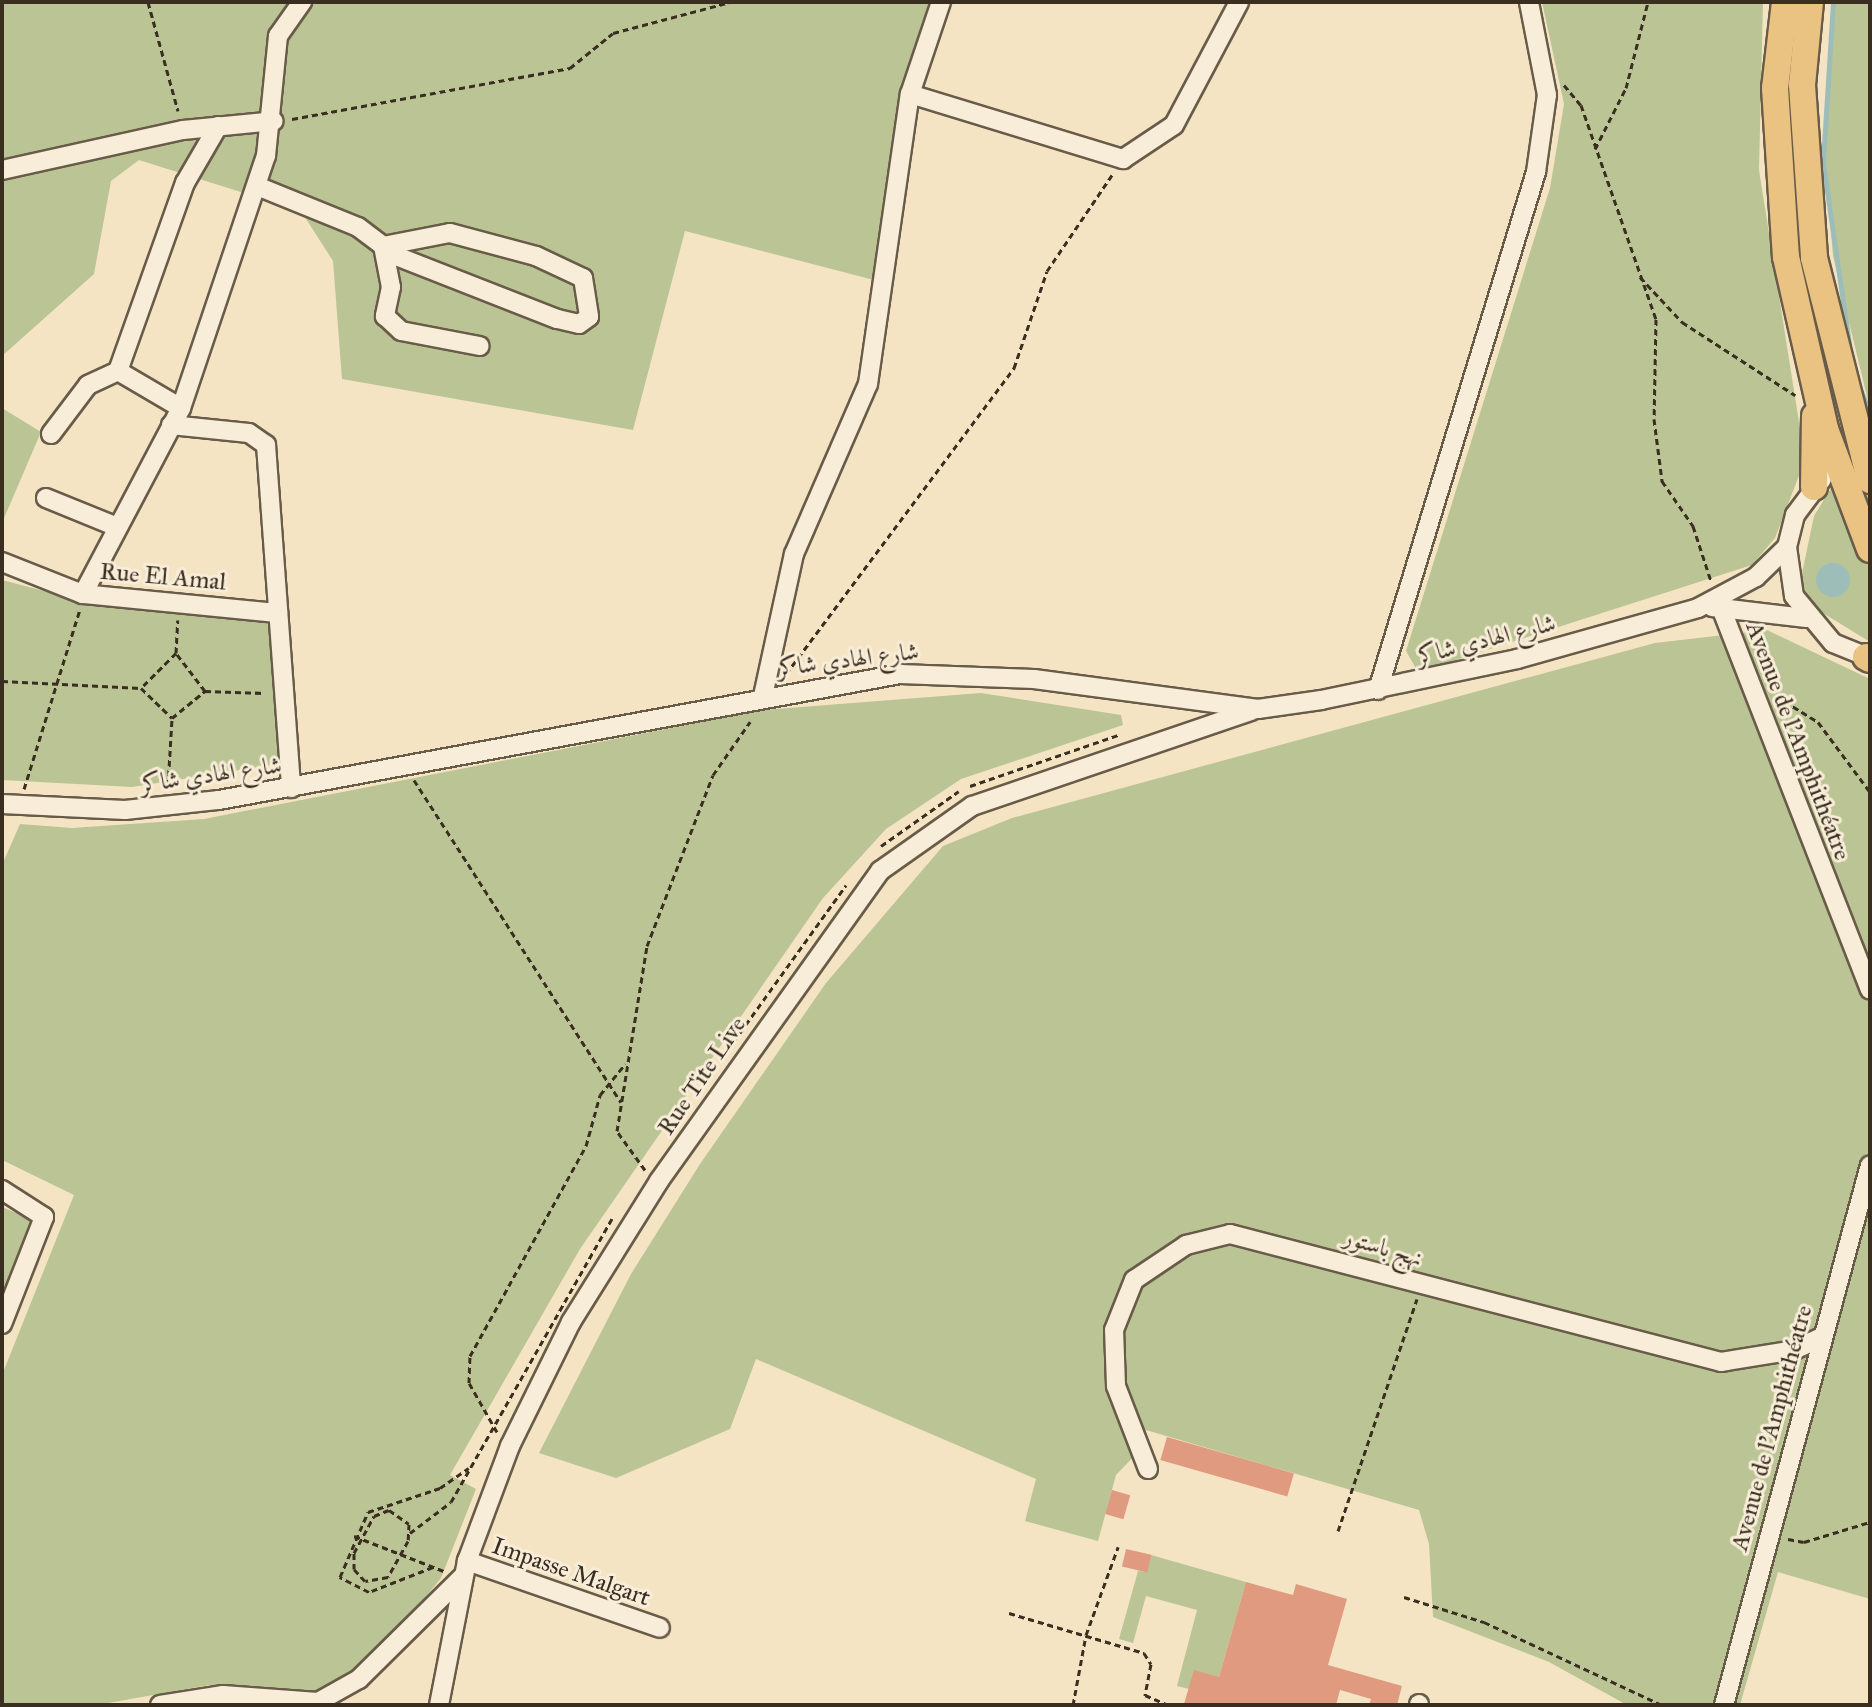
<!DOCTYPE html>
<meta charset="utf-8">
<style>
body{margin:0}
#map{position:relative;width:1872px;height:1707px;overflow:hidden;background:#f5e4c3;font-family:"IM FELL Great Primer",Amiri,serif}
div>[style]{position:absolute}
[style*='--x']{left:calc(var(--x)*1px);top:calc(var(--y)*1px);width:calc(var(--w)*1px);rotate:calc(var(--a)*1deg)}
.green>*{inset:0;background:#bbc494}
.water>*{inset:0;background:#9dbeb8}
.round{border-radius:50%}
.stream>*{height:5px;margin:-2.5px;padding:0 2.5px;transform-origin:2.5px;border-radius:2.5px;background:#9dbeb8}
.building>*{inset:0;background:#df9a7f;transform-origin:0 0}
.path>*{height:3px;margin-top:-1.5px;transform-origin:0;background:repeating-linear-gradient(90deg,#392e20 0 6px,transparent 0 10px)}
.roads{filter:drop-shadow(2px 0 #685c49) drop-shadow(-2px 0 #685c49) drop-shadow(0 2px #685c49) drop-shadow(0 -2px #685c49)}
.minor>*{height:18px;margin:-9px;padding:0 9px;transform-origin:9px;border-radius:9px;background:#f8edd8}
.highway>*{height:26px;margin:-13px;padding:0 13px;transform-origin:13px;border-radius:13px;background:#eac282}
span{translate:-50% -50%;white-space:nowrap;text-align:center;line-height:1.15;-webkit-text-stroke:6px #f8edd8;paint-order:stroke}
.street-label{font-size:24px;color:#392e20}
.frame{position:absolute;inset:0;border:4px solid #392e20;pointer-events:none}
</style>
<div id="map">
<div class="green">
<div style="clip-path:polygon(2px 2px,947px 2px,874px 280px,685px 231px,633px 430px,342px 379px,333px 261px,301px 211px,139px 160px,111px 181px,94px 274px,2px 356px)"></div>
<div style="clip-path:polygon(1542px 2px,1763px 2px,1759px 170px,1805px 460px,1775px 538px,1752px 565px,1418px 672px,1406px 651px,1550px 188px,1564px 104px)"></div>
<div style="clip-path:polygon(1835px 2px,1870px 2px,1870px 409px,1833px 256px,1825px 163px)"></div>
<div style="clip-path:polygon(2px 408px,41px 432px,2px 523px)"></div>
<div style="clip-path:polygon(1870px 471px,1870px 642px,1818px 610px,1800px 583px,1814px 516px,1833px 485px)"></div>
<div style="clip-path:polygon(2px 580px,82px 601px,274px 622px,278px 764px,132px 787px,2px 780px)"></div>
<div style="clip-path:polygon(1767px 630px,1870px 679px,1870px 1599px,1778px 1572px,1740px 1705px,1627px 1705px,1549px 1662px,1433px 1617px,1429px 1544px,1419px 1510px,1146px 1430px,1141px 1449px,1116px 1475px,1098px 1541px,1025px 1521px,1036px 1479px,756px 1359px,730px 1429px,616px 1478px,539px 1453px,631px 1274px,700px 1164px,826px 983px,943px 846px,1012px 818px,1655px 643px)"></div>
<div style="clip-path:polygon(981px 693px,1121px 715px,1123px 725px,961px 779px,886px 829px,823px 898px,580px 1249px,450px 1475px,476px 1489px,441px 1578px,382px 1651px,352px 1679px,314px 1696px,209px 1685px,97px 1705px,2px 1705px,2px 1375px,74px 1195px,2px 1160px,2px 865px,20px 824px,72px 828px,204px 819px,763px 710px)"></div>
<div style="clip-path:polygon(2px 1207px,33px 1220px,2px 1295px)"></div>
<div style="clip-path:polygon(1151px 1555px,1246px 1582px,1219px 1677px,1189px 1689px,1177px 1686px,1197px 1610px,1146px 1596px,1133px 1643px,1119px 1639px,1138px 1571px,1146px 1572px)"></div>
</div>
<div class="water">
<div class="round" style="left:1816px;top:563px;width:34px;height:34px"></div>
</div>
<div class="stream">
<div style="--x:1833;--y:2;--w:161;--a:93.6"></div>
<div style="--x:1823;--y:163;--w:183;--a:81.8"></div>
<div style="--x:1860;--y:389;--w:27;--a:68"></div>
</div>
<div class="building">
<div style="left:1167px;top:1437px;width:132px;height:24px;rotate:16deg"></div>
<div style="left:1112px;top:1490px;width:19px;height:25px;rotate:16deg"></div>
<div style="left:1126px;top:1549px;width:26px;height:18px;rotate:13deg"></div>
<div style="clip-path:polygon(1246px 1582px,1293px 1595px,1296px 1584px,1347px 1599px,1328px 1665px,1402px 1686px,1397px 1705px,1369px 1705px,1371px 1699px,1340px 1690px,1336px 1705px,1184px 1704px,1194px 1670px,1219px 1677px)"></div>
</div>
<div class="path">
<div style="--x:148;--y:2;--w:113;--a:74.6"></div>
<div style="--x:1564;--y:85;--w:26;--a:50"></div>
<div style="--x:1581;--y:105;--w:227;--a:70.7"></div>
<div style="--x:1656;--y:319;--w:100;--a:91.1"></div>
<div style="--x:1654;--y:419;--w:63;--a:82.6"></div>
<div style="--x:1662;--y:481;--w:55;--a:55.4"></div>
<div style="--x:1693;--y:526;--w:58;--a:71.9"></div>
<div style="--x:292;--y:119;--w:283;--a:-10.4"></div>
<div style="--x:570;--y:68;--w:55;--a:-39.1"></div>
<div style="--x:613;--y:33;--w:121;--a:-14.8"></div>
<div style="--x:1595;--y:149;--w:68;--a:-63.1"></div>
<div style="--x:1626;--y:88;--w:89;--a:-75.7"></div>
<div style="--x:1640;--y:277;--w:62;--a:47"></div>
<div style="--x:1682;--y:322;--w:135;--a:32.9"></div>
<div style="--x:176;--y:653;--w:49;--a:135"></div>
<div style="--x:141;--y:688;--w:43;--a:44.1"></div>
<div style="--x:172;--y:718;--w:43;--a:-39.3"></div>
<div style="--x:205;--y:691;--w:48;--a:-127.3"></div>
<div style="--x:176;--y:653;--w:33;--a:-87"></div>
<div style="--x:786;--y:674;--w:382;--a:-53.3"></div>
<div style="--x:1014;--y:368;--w:102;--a:-71.2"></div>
<div style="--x:1047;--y:271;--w:116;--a:-55.9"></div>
<div style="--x:2;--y:681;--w:139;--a:2.9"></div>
<div style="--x:205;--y:691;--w:60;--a:1.9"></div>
<div style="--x:1776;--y:696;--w:49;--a:31.8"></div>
<div style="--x:1818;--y:722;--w:87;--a:53.4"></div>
<div style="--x:414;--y:780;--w:383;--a:57.3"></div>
<div style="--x:168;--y:786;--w:68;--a:-86.6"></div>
<div style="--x:970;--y:786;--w:157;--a:-19"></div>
<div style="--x:24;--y:789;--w:189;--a:-72.7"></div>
<div style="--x:881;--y:846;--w:95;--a:-35.2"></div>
<div style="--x:734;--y:1041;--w:192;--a:-54.3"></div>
<div style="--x:645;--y:1170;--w:48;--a:-125.7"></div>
<div style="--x:617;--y:1131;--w:187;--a:-80.8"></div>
<div style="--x:647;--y:946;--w:183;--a:-68.9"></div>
<div style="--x:713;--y:775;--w:65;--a:-55.1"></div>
<div style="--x:497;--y:1432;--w:56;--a:-119.7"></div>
<div style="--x:469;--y:1383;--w:27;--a:-88"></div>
<div style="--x:470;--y:1356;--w:240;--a:-61.1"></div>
<div style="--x:586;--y:1146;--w:53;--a:-74.6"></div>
<div style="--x:600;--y:1095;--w:40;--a:-51"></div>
<div style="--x:389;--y:1510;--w:24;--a:35"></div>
<div style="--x:409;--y:1524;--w:17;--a:93"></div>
<div style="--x:408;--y:1541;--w:41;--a:119.1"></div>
<div style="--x:388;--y:1577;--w:23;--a:170"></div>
<div style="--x:365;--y:1581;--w:16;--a:-133"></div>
<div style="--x:354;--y:1569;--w:16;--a:-90"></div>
<div style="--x:354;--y:1553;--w:42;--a:-61.6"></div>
<div style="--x:374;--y:1516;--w:16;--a:-22"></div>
<div style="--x:1338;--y:1531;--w:245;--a:-71.2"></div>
<div style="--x:410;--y:1533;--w:51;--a:-37.1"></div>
<div style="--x:451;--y:1502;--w:326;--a:-60.4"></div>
<div style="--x:354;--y:1536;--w:97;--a:21.3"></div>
<div style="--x:1788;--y:1539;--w:16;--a:11"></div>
<div style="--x:1804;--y:1542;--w:69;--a:-16.9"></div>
<div style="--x:433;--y:1567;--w:69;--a:158.7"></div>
<div style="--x:369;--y:1592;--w:33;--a:-153"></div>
<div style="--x:340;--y:1577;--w:71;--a:-66.7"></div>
<div style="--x:368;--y:1512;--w:76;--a:-18.4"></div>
<div style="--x:440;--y:1488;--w:35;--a:-35"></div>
<div style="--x:1404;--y:1597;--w:84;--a:17.4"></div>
<div style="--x:1484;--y:1622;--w:196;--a:25"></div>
<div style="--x:1009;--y:1613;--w:141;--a:16.5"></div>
<div style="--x:1144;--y:1653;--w:13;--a:58"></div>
<div style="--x:1151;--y:1664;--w:32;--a:101"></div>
<div style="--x:1145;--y:1695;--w:25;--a:23"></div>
<div style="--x:1073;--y:1705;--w:71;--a:-79.5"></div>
<div style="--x:1086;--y:1635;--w:94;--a:-70"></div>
</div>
<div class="roads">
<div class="minor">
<div style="--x:910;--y:94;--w:223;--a:17"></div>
<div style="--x:1123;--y:159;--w:61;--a:-33.7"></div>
<div style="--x:1174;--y:125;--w:139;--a:-62.1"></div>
<div style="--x:2;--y:170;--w:185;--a:-12.5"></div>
<div style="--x:183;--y:130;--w:91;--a:-5.6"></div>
<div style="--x:257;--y:186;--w:109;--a:22.1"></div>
<div style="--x:358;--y:227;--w:31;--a:37"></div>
<div style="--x:383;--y:246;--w:42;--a:79"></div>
<div style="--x:391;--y:287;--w:30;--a:102"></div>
<div style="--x:385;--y:316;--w:22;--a:43"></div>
<div style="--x:401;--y:331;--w:80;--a:10.8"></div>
<div style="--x:383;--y:246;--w:68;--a:-11"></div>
<div style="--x:450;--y:233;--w:89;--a:15"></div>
<div style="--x:536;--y:256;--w:52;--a:25.1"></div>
<div style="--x:583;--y:278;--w:39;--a:81"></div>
<div style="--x:589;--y:317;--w:12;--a:145"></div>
<div style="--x:579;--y:324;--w:23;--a:-167"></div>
<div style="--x:557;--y:319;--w:184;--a:-158.6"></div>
<div style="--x:118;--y:371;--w:200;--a:-70.4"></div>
<div style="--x:185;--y:183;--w:66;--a:-59.9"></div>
<div style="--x:171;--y:425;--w:78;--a:5.9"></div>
<div style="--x:249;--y:433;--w:21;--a:35"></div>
<div style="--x:266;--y:445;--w:344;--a:85.8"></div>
<div style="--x:51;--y:434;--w:61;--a:-52.9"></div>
<div style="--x:88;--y:385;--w:33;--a:-25"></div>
<div style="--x:118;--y:371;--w:73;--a:30.4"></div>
<div style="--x:1822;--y:479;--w:45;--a:126.9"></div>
<div style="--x:1795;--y:515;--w:33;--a:104"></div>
<div style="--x:1787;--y:547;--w:49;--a:81.9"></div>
<div style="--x:1794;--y:596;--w:61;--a:50.3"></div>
<div style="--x:1833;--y:643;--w:40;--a:22"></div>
<div style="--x:46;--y:498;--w:74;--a:22.1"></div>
<div style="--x:2;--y:562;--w:87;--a:21.6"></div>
<div style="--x:83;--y:594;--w:196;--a:5.6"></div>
<div style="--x:83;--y:594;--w:210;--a:-62.2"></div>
<div style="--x:181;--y:408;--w:266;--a:-71.4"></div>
<div style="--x:266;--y:156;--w:121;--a:-84.3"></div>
<div style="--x:278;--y:36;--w:42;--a:-54.8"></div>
<div style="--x:1718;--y:600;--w:418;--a:68.7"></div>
<div style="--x:1712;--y:607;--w:95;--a:6.7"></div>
<div style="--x:1378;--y:690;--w:542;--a:-73.04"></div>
<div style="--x:1536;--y:172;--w:78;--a:-81.9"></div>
<div style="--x:1547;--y:95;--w:95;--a:-101"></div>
<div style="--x:763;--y:696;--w:145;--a:-77.7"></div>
<div style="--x:794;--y:554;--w:185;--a:-66.5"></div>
<div style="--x:868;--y:384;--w:293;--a:-81.8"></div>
<div style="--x:910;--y:94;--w:97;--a:-71.4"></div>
<div style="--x:2;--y:804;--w:123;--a:2.8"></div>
<div style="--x:125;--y:810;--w:95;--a:-6.1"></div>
<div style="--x:219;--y:800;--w:693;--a:-10.48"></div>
<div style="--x:900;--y:674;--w:134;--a:2.1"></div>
<div style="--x:1034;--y:679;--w:226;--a:7.6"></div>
<div style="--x:1258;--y:709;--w:64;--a:-8.1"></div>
<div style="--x:1321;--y:700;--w:200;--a:-11.8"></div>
<div style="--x:1517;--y:659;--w:188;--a:-15.7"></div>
<div style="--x:1698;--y:608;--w:66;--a:-28.1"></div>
<div style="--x:1756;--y:577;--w:43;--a:-44.1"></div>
<div style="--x:2;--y:1190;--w:50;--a:32.7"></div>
<div style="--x:44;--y:1217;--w:115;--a:111.4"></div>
<div style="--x:1148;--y:1469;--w:89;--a:-111.1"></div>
<div style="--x:1116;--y:1386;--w:56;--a:-92"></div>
<div style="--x:1114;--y:1330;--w:54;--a:-68.2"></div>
<div style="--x:1134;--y:1280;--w:63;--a:-33.9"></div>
<div style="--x:1186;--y:1245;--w:45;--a:-14"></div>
<div style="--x:1230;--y:1234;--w:507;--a:14.61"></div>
<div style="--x:1721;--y:1362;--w:74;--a:-9.3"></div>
<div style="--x:1794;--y:1350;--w:29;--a:-25"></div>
<div style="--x:467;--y:1561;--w:204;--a:19.1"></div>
<div style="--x:1419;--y:1704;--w:1;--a:90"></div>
<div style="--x:160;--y:1705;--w:64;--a:-9"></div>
<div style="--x:223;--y:1695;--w:95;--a:4.2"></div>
<div style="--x:318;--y:1702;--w:47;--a:-29.3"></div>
<div style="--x:359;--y:1679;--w:146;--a:-44.7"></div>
<div style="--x:439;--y:1705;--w:147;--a:-79"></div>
<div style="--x:467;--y:1561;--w:123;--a:-69.5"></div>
<div style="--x:510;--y:1446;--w:138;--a:-63.8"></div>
<div style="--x:571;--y:1322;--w:166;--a:-58"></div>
<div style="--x:659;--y:1181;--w:381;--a:-54.5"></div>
<div style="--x:880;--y:871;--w:113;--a:-35.2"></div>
<div style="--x:972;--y:806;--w:295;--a:-18.8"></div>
<div style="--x:1724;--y:1705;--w:559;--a:-74.87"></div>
</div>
<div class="highway">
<div style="--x:1785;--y:2;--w:87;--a:96.6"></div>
<div style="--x:1775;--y:88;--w:169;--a:86.3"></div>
<div style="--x:1786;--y:257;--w:176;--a:77.2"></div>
<div style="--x:1825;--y:429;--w:128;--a:69.4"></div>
<div style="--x:1810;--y:2;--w:83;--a:95.5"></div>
<div style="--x:1802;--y:85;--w:173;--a:86"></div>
<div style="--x:1814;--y:258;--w:229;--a:75.8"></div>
<div style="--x:1814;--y:487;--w:71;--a:-89.2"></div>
<div style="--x:1866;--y:657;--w:4;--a:27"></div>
</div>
</div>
<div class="street-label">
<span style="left:163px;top:577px;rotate:5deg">Rue El Amal</span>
<span style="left:1486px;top:640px;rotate:-14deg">شارع الهادي شاكر</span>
<span style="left:848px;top:660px;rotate:-7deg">شارع الهادي شاكر</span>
<span style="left:1798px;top:741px;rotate:69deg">Avenue de l'Amphithéatre</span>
<span style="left:211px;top:775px;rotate:-8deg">شارع الهادي شاكر</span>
<span style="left:702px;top:1076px;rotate:-56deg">Rue Tite Live</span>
<span style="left:1383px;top:1248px;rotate:17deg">نهج باستور</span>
<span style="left:1772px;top:1428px;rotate:-75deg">Avenue de l'Amphithéatre</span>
<span style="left:571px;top:1572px;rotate:19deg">Impasse Malgart</span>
</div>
<div class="frame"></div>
</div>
